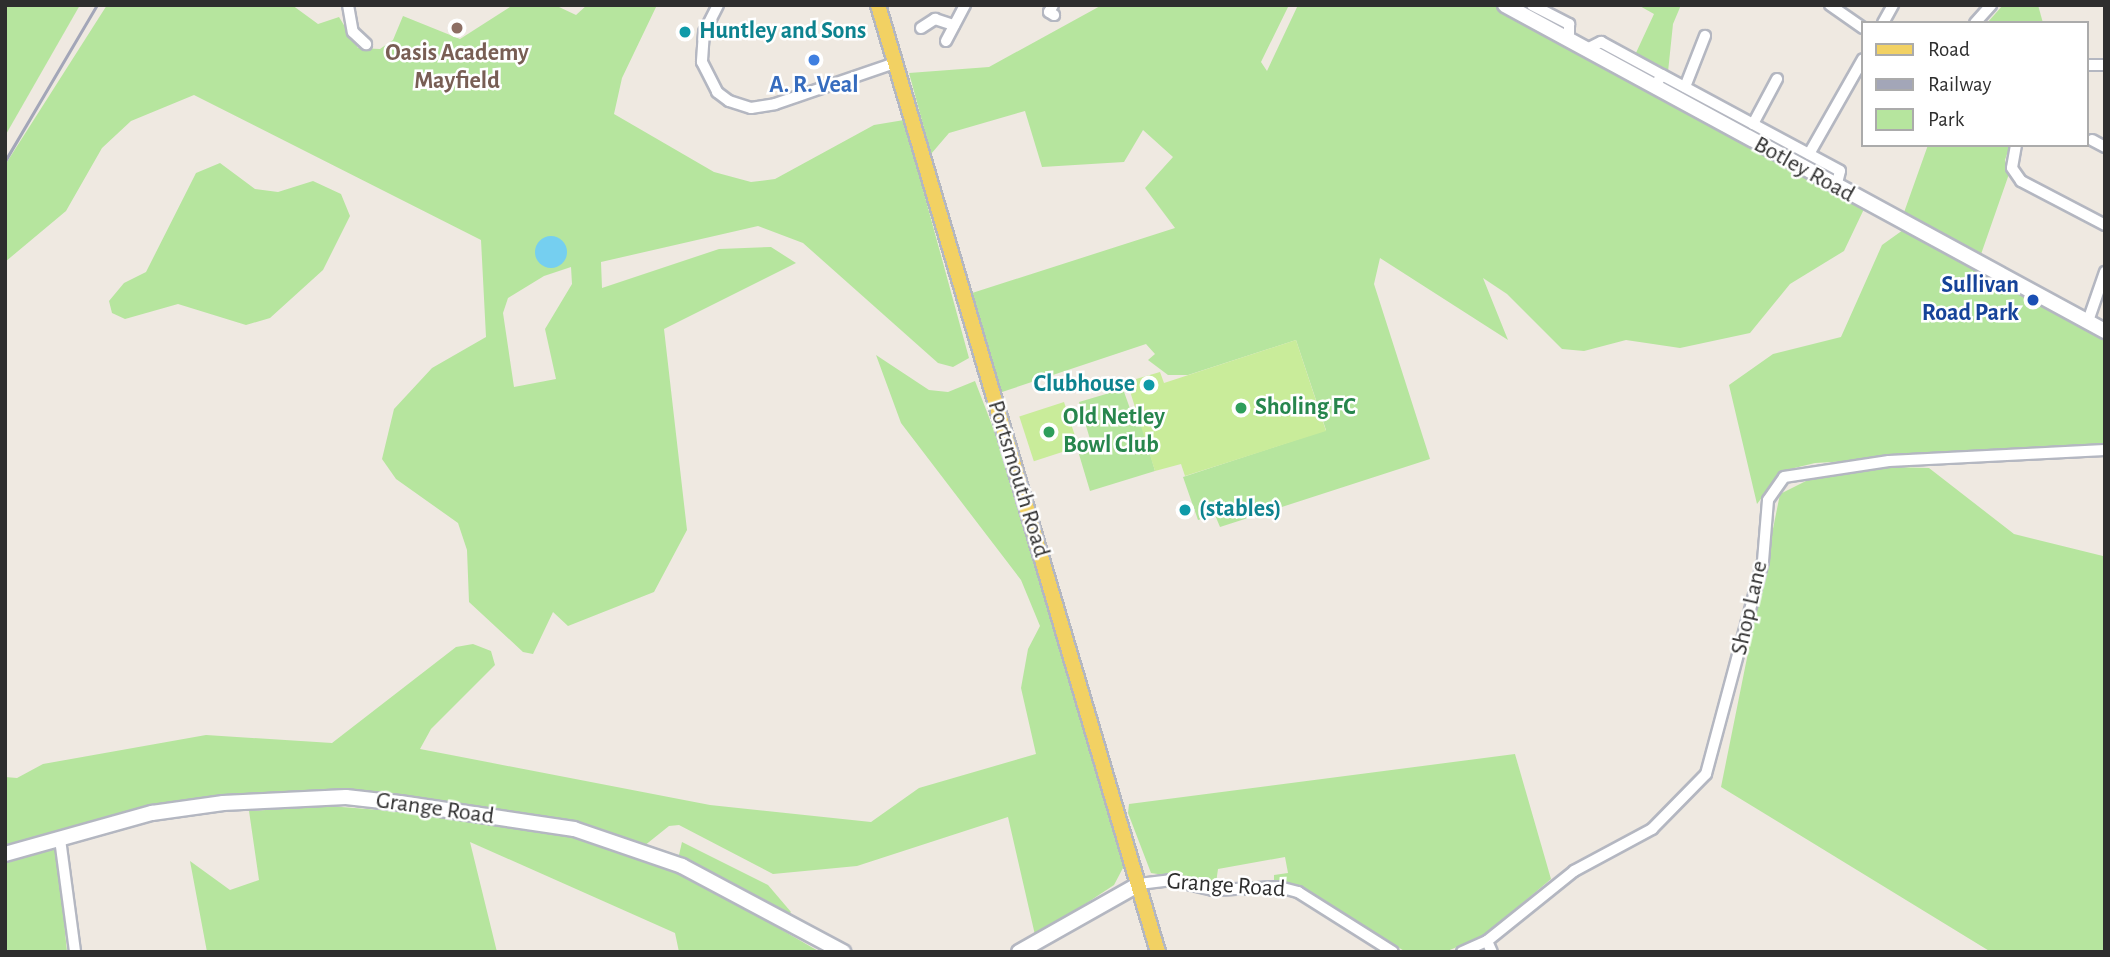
<!DOCTYPE html>
<style>
body{margin:0}
#map{position:relative;width:2110px;height:957px;overflow:hidden;background:#efe9e1;font-family:"Alegreya Sans",sans-serif}
div>[style]{position:absolute}
[style*='--x']{left:calc(var(--x)*1px);top:calc(var(--y)*1px);width:calc(var(--w)*1px);rotate:calc(var(--a)*1deg)}
.green>*{inset:0;background:#b6e59e}
.pitch>*{inset:0;background:#c9ec9a;transform-origin:0 0}
.water>*{inset:0;background:#75cff0}
.round{border-radius:50%}
.roads{filter:drop-shadow(2px 0 #b4b7c1) drop-shadow(-2px 0 #b4b7c1) drop-shadow(0 2px #b4b7c1) drop-shadow(0 -2px #b4b7c1)}
.street>*{height:10px;margin:-5px;padding:0 5px;transform-origin:5px;border-radius:5px;background:#fff}
.secondary>*{height:14px;margin:-7px;padding:0 7px;transform-origin:7px;border-radius:7px;background:#fff}
.primary>*{height:14px;margin:-7px;padding:0 7px;transform-origin:7px;border-radius:7px;background:#f2d163}
.rail>*{height:2.5px;margin:-1.25px;padding:0 1.25px;transform-origin:1.25px;border-radius:1.25px;background:#a3a6b8}
.dots>*{width:19px;height:19px;translate:-50% -50%;box-sizing:border-box;border:4px solid #fff;border-radius:50%}
span{translate:-50% -50%;white-space:nowrap;text-align:center;line-height:1.15;-webkit-text-stroke:5px #fff;paint-order:stroke}
.culture-label{font-size:24px;color:#0d838f;font-weight:700}
.left{translate:0 -50%;text-align:left}
.right{translate:-100% -50%;text-align:right}
.education-label{font-size:24px;color:#785e54;font-weight:700}
.shop-label{font-size:24px;color:#366cbe;font-weight:700}
.street-label{font-size:24px;color:#2e2e2e}
.transit-label{font-size:24px;color:#164399;font-weight:700}
.leisure-label{font-size:24px;color:#27864d;font-weight:700}
.frame{position:absolute;inset:0;border:7px solid #2e2e2e;pointer-events:none}
.legend{position:absolute;left:1861px;top:21px;width:228px;height:126px;box-sizing:border-box;background:#fff;border:2px solid #ababab;margin:0;padding:9px 12px;list-style:none;font-size:21px;color:#2e2e2e}
.legend li{display:flex;align-items:center;gap:14px;height:35px}
.legend b{width:35px;border:2px solid #ababab}
</style>
<div id="map">
<div class="green">
<div style="clip-path:polygon(5px 5px,80px 5px,5px 136px)"></div>
<div style="clip-path:polygon(evenodd,107px 5px,292px 5px,318px 24px,339px 17px,358px 48px,380px 49px,393px 40px,403px 16px,460px 39px,513px 5px,559px 7px,576px 15px,587px 5px,657px 5px,622px 78px,614px 114px,714px 172px,751px 182px,775px 179px,874px 125px,904px 120px,969px 358px,953px 367px,938px 363px,803px 243px,758px 226px,601px 262px,602px 288px,719px 249px,771px 247px,796px 263px,664px 329px,687px 530px,654px 592px,568px 626px,553px 612px,533px 654px,523px 652px,469px 602px,467px 550px,458px 523px,396px 479px,382px 459px,394px 409px,432px 368px,486px 337px,481px 240px,194px 95px,131px 121px,102px 148px,66px 211px,5px 262px,5px 165px,107px 5px,571px 267px,572px 284px,545px 329px,556px 379px,514px 387px,503px 313px,508px 298px,544px 276px,571px 267px)"></div>
<div style="clip-path:polygon(1102px 5px,1289px 5px,1261px 62px,1267px 71px,1298px 5px,1493px 5px,1864px 209px,1844px 251px,1790px 284px,1750px 333px,1680px 348px,1626px 340px,1584px 351px,1562px 349px,1507px 294px,1483px 278px,1508px 340px,1380px 258px,1374px 284px,1430px 459px,1220px 527px,1215px 515px,1198px 520px,1183px 477px,1326px 430px,1296px 340px,1188px 375px,1168px 375px,1148px 360px,1155px 354px,1146px 344px,999px 393px,969px 294px,1175px 228px,1145px 188px,1173px 157px,1143px 130px,1124px 162px,1042px 167px,1025px 111px,949px 133px,931px 154px,909px 73px,989px 67px)"></div>
<div style="clip-path:polygon(1638px 5px,1681px 5px,1673px 24px,1668px 72px,1635px 55px,1654px 14px)"></div>
<div style="clip-path:polygon(2003px 5px,2038px 5px,2043px 23px,1987px 23px)"></div>
<div style="clip-path:polygon(1928px 145px,2010px 145px,2005px 160px,2009px 174px,1979px 260px,1902px 218px)"></div>
<div style="clip-path:polygon(220px 163px,255px 189px,278px 192px,313px 181px,341px 194px,350px 216px,323px 270px,270px 318px,246px 325px,178px 304px,125px 319px,112px 313px,109px 301px,124px 283px,146px 272px,196px 173px)"></div>
<div style="clip-path:polygon(1903px 230px,2105px 341px,2105px 446px,1815px 463px,1782px 471px,1757px 504px,1729px 385px,1773px 354px,1841px 337px,1882px 245px)"></div>
<div style="clip-path:polygon(876px 355px,929px 390px,948px 392px,975px 381px,1009px 469px,1123px 853px,1124px 866px,1114px 885px,1052px 926px,1035px 935px,1008px 817px,857px 866px,773px 874px,679px 825px,669px 826px,644px 846px,543px 816px,333px 789px,185px 802px,5px 846px,5px 777px,17px 778px,43px 764px,206px 735px,332px 743px,456px 647px,473px 644px,491px 651px,495px 665px,431px 729px,420px 749px,710px 805px,871px 822px,919px 788px,1036px 754px,1021px 688px,1028px 649px,1040px 626px,1021px 580px,901px 423px)"></div>
<div style="clip-path:polygon(1123px 389px,1133px 417px,1139px 415px,1155px 471px,1090px 491px,1078px 451px,1092px 446px,1079px 402px)"></div>
<div style="clip-path:polygon(1891px 467px,1929px 468px,2014px 534px,2103px 556px,2105px 551px,2105px 952px,1991px 952px,1721px 787px,1780px 494px,1816px 476px)"></div>
<div style="clip-path:polygon(1515px 754px,1551px 879px,1483px 936px,1445px 952px,1406px 952px,1302px 889px,1274px 883px,1274px 875px,1288px 873px,1285px 857px,1218px 869px,1216px 883px,1151px 873px,1128px 813px,1129px 804px)"></div>
<div style="clip-path:polygon(329px 806px,456px 816px,582px 837px,690px 877px,820px 952px,679px 952px,675px 933px,470px 842px,497px 952px,207px 952px,190px 861px,230px 890px,259px 880px,249px 811px)"></div>
<div style="clip-path:polygon(682px 842px,768px 885px,791px 912px,787px 916px,693px 865px,679px 855px)"></div>
<div style="clip-path:polygon(49px 848px,57px 849px,67px 952px,5px 952px,5px 860px)"></div>
</div>
<div class="pitch">
<div style="clip-path:polygon(1296px 340px,1326px 431px,1185px 476px,1181px 464px,1155px 471px,1129px 388px,1137px 385px,1136px 379px,1160px 372px,1164px 383px)"></div>
<div style="left:1064px;top:402px;width:47px;height:47px;rotate:72deg"></div>
</div>
<div class="water">
<div class="round" style="left:535px;top:236px;width:32px;height:32px"></div>
</div>
<div class="roads">
<div class="street">
<div style="--x:348;--y:5;--w:27;--a:80"></div>
<div style="--x:353;--y:32;--w:18;--a:43"></div>
<div style="--x:718;--y:5;--w:30;--a:117"></div>
<div style="--x:704;--y:32;--w:30;--a:94"></div>
<div style="--x:702;--y:62;--w:34;--a:63"></div>
<div style="--x:717;--y:92;--w:15;--a:37"></div>
<div style="--x:729;--y:101;--w:23;--a:18"></div>
<div style="--x:751;--y:108;--w:24;--a:-9"></div>
<div style="--x:775;--y:104;--w:127;--a:-18.9"></div>
<div style="--x:1053;--y:5;--w:8;--a:120"></div>
<div style="--x:1049;--y:12;--w:6;--a:31"></div>
<div style="--x:1532;--y:5;--w:42;--a:27.2"></div>
<div style="--x:1569;--y:24;--w:15;--a:90"></div>
<div style="--x:1830;--y:5;--w:40;--a:34.9"></div>
<div style="--x:1883;--y:23;--w:21;--a:-61"></div>
<div style="--x:1975;--y:23;--w:24;--a:-48"></div>
<div style="--x:921;--y:28;--w:17;--a:-33"></div>
<div style="--x:935;--y:19;--w:20;--a:18"></div>
<div style="--x:946;--y:41;--w:41;--a:-62.2"></div>
<div style="--x:1587;--y:49;--w:16;--a:-27"></div>
<div style="--x:1601;--y:42;--w:69;--a:28.4"></div>
<div style="--x:2087;--y:65;--w:18;--a:0"></div>
<div style="--x:1654;--y:87;--w:14;--a:-56"></div>
<div style="--x:1662;--y:75;--w:202;--a:28.3"></div>
<div style="--x:1840;--y:171;--w:16;--a:104"></div>
<div style="--x:1685;--y:87;--w:55;--a:-68.6"></div>
<div style="--x:1753;--y:124;--w:51;--a:-61.9"></div>
<div style="--x:2092;--y:140;--w:15;--a:28"></div>
<div style="--x:2016;--y:145;--w:23;--a:100"></div>
<div style="--x:2012;--y:168;--w:16;--a:55"></div>
<div style="--x:2021;--y:181;--w:95;--a:27.6"></div>
<div style="--x:1809;--y:154;--w:109;--a:-60.4"></div>
<div style="--x:2088;--y:321;--w:52;--a:-70.9"></div>
<div style="--x:60;--y:839;--w:114;--a:82.4"></div>
<div style="--x:1139;--y:884;--w:31;--a:-7"></div>
<div style="--x:1170;--y:880;--w:44;--a:13.1"></div>
<div style="--x:1213;--y:890;--w:66;--a:-2.6"></div>
<div style="--x:1279;--y:887;--w:20;--a:15"></div>
<div style="--x:1298;--y:892;--w:112;--a:32.3"></div>
<div style="--x:1487;--y:941;--w:12;--a:66"></div>
<div style="--x:1462;--y:952;--w:27;--a:-24"></div>
<div style="--x:1487;--y:941;--w:112;--a:-38.8"></div>
<div style="--x:1574;--y:871;--w:89;--a:-28.3"></div>
<div style="--x:1652;--y:829;--w:77;--a:-45.5"></div>
<div style="--x:1706;--y:774;--w:220;--a:-75"></div>
<div style="--x:1763;--y:561;--w:61;--a:-85.3"></div>
<div style="--x:1768;--y:500;--w:28;--a:-55"></div>
<div style="--x:1784;--y:477;--w:106;--a:-8.7"></div>
<div style="--x:1889;--y:461;--w:216;--a:-2.9"></div>
</div>
<div class="secondary">
<div style="--x:1505;--y:5;--w:683;--a:28.52"></div>
<div style="--x:5;--y:854;--w:153;--a:-15.6"></div>
<div style="--x:152;--y:813;--w:72;--a:-8"></div>
<div style="--x:223;--y:803;--w:123;--a:-2.8"></div>
<div style="--x:346;--y:797;--w:54;--a:6.3"></div>
<div style="--x:400;--y:803;--w:176;--a:8.5"></div>
<div style="--x:574;--y:829;--w:114;--a:18.9"></div>
<div style="--x:682;--y:866;--w:183;--a:28.1"></div>
<div style="--x:1019;--y:952;--w:138;--a:-29.5"></div>
</div>
<div class="primary">
<div style="--x:878;--y:5;--w:988;--a:73.53"></div>
</div>
</div>
<div class="rail">
<div style="--x:5;--y:161;--w:181;--a:-59.5"></div>
</div>
<div class="dots">
<div style="left:457px;top:28px;background:#8d6e63"></div>
<div style="left:685px;top:32px;background:#0f9aa8"></div>
<div style="left:814px;top:60px;background:#3f7fe0"></div>
<div style="left:2033px;top:300px;background:#1a4fb4"></div>
<div style="left:1149px;top:385px;background:#0f9aa8"></div>
<div style="left:1241px;top:408px;background:#2e9e5b"></div>
<div style="left:1049px;top:432px;background:#2e9e5b"></div>
<div style="left:1185px;top:510px;background:#0f9aa8"></div>
</div>
<div class="culture-label">
<span class="left" style="left:699px;top:32px">Huntley and Sons</span>
<span class="right" style="left:1135px;top:385px">Clubhouse</span>
<span class="left" style="left:1199px;top:510px">(stables)</span>
</div>
<div class="education-label">
<span style="left:457px;top:68px">Oasis Academy<br>Mayfield</span>
</div>
<div class="shop-label">
<span style="left:814px;top:86px">A. R. Veal</span>
</div>
<div class="street-label">
<span style="left:1804px;top:170px;rotate:29deg">Botley Road</span>
<span style="left:1018px;top:479px;rotate:73deg">Portsmouth Road</span>
<span style="left:1750px;top:608px;rotate:-77deg">Shop Lane</span>
<span style="left:435px;top:809px;rotate:8deg">Grange Road</span>
<span style="left:1226px;top:886px;rotate:4deg">Grange Road</span>
</div>
<div class="transit-label">
<span class="right" style="left:2019px;top:300px">Sullivan<br>Road Park</span>
</div>
<div class="leisure-label">
<span class="left" style="left:1255px;top:408px">Sholing FC</span>
<span class="left" style="left:1063px;top:432px">Old Netley<br>Bowl Club</span>
</div>
<div class="frame"></div>
<ul class="legend">
<li><b style="height:9px;background:#f2d163"></b>Road</li>
<li><b style="height:9px;background:#a3a6b8"></b>Railway</li>
<li><b style="height:19px;background:#b6e59e"></b>Park</li>
</ul>
</div>
